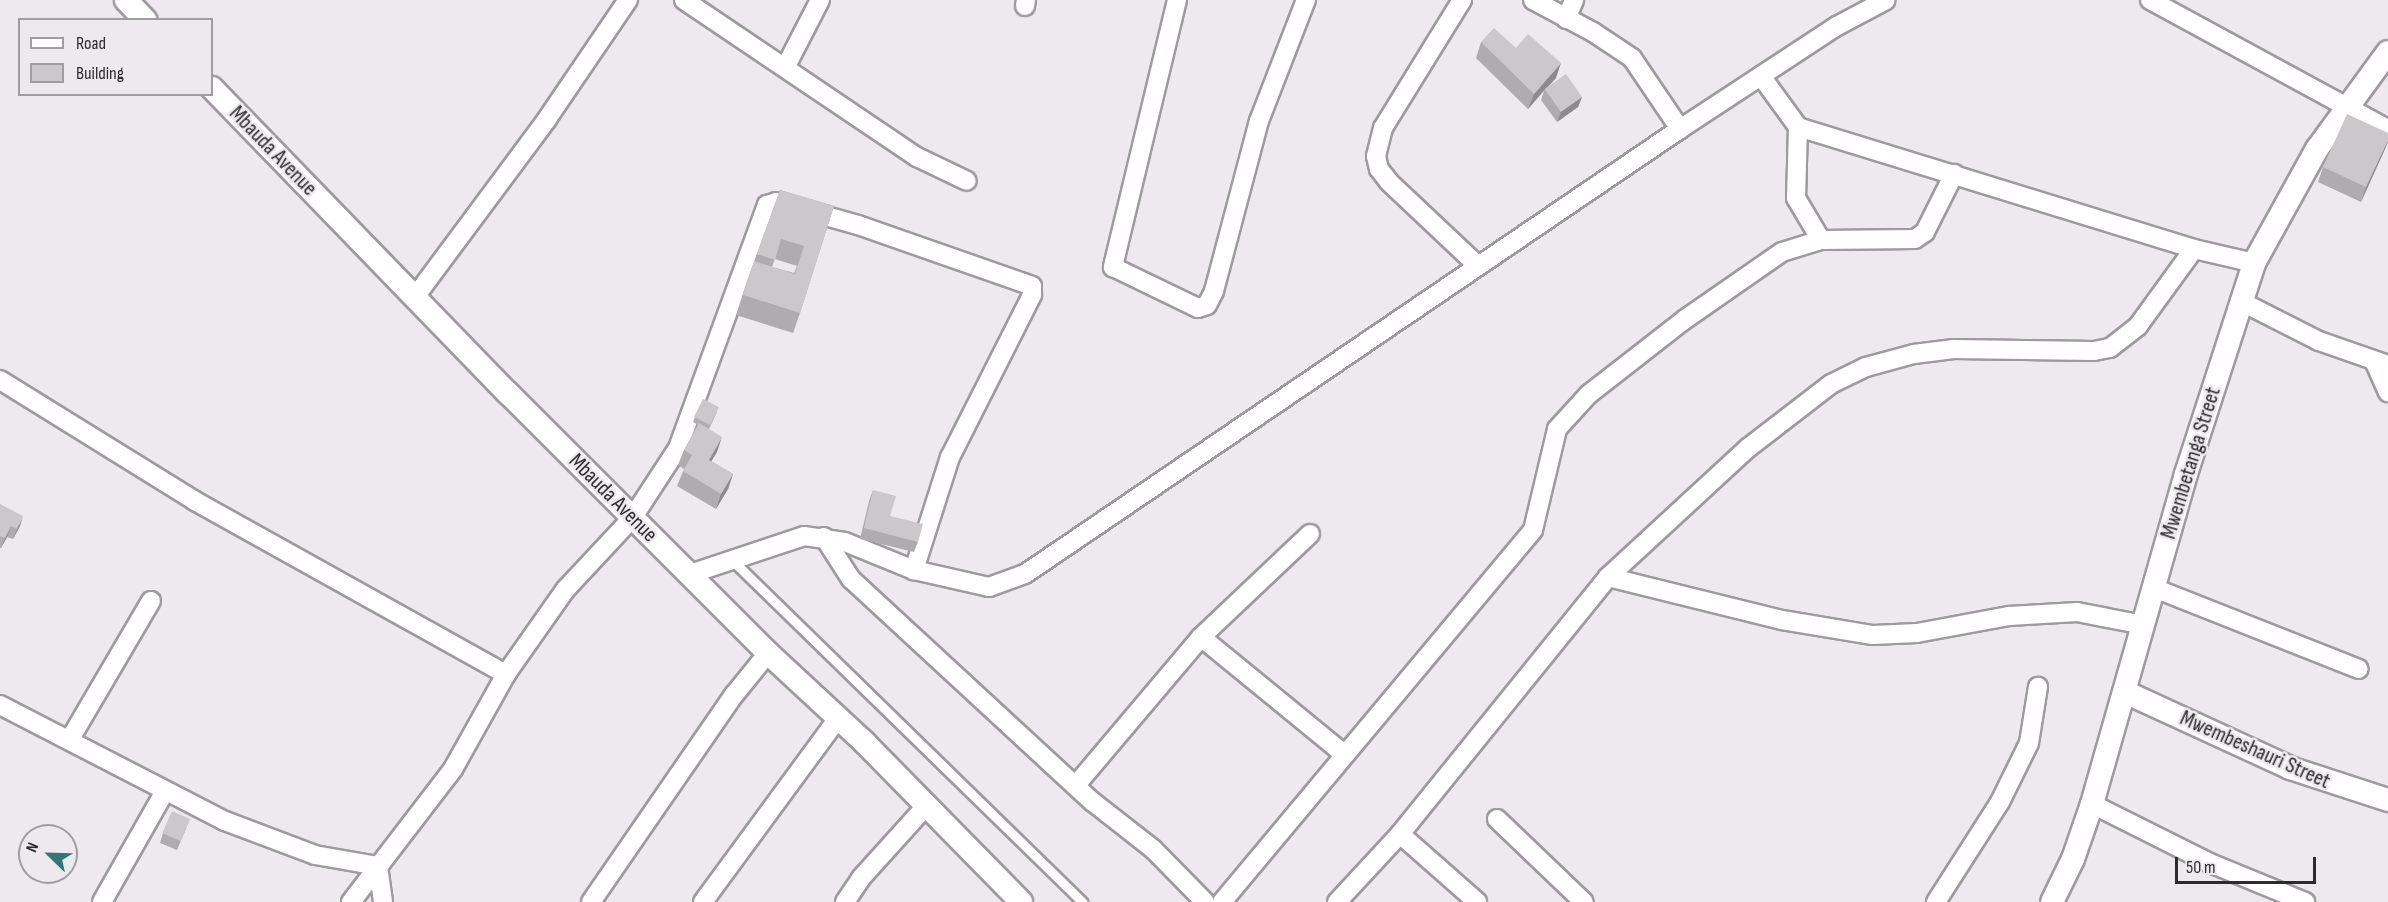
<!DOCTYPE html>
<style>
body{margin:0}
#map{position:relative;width:2388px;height:902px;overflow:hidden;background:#ede9ee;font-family:"Sofia Sans Condensed",sans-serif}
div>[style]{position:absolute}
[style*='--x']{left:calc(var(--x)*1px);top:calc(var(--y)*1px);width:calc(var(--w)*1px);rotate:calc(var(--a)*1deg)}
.roads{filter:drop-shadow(2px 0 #9e9a9f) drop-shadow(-2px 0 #9e9a9f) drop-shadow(0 2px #9e9a9f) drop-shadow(0 -2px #9e9a9f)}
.service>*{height:9px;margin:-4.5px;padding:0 4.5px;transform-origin:4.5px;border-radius:4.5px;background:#fff}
.minor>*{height:18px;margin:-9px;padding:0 9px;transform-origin:9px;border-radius:9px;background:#fff}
.tertiary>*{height:22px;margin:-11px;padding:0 11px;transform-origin:11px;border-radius:11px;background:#fff}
.wall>*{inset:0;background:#afabaf}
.shaded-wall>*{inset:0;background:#8e8b8e}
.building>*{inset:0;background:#cbc7cb;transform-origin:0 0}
span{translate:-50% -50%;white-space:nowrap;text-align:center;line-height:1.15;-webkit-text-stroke:5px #ede9ee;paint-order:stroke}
.street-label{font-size:22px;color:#2d2b2d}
.legend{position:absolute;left:18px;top:18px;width:195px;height:78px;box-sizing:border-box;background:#ede9ee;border:2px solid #a09da1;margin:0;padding:8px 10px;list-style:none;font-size:18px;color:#2d2b2d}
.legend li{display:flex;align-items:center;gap:12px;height:30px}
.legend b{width:30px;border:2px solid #a09da1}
.north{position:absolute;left:18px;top:824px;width:60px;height:60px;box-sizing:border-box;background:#ede9ee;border:2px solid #a09da1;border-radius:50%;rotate:293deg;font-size:16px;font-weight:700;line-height:24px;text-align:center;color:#2d2b2d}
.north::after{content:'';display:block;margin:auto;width:21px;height:27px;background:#2f7875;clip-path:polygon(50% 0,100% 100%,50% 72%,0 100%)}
.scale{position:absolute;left:2175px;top:857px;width:141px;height:27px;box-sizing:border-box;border:3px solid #2d2b2d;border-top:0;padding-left:8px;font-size:18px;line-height:21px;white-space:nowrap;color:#2d2b2d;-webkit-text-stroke:4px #ede9ee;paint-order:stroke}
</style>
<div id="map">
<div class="roads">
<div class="service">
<div style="--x:734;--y:562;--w:487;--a:44.3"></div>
</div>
<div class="minor">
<div style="--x:684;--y:0;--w:281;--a:34"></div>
<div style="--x:917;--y:157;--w:55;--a:25.6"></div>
<div style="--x:1177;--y:0;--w:275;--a:103.5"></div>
<div style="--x:1113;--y:267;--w:94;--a:25.8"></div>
<div style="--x:1198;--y:308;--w:9;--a:-18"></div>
<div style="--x:1207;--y:305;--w:16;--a:-63"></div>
<div style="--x:1214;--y:291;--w:176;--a:-75.2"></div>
<div style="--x:1259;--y:121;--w:130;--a:-68.8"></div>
<div style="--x:1462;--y:0;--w:150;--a:121.7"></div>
<div style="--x:1383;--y:128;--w:29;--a:104"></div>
<div style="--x:1376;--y:156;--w:13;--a:77"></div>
<div style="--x:1379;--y:169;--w:16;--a:52"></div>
<div style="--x:1389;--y:182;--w:122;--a:43.3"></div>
<div style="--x:1533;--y:0;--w:68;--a:28.1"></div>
<div style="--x:1593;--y:32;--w:47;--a:33.7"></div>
<div style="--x:1632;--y:58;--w:86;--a:55.9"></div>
<div style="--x:2150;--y:0;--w:271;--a:28.5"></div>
<div style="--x:1025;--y:6;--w:6;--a:-81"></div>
<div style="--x:1566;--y:19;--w:21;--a:-67"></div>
<div style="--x:786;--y:66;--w:74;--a:-62.7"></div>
<div style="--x:1761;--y:76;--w:63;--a:54"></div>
<div style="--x:1798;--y:127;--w:414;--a:17.1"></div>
<div style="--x:2194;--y:249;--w:62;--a:13.1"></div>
<div style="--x:1798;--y:127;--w:71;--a:91.6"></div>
<div style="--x:1796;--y:198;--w:49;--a:59.2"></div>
<div style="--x:415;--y:297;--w:222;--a:-53.4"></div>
<div style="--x:547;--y:119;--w:144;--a:-55.8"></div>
<div style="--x:2240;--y:301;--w:89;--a:26.9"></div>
<div style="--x:2319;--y:341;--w:73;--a:19.2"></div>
<div style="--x:2375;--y:363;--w:32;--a:66"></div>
<div style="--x:0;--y:380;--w:229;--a:31.8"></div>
<div style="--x:195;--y:501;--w:356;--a:29.1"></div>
<div style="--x:824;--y:537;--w:50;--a:57.3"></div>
<div style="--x:851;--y:579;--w:329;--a:42.7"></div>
<div style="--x:1093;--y:802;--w:76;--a:38.1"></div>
<div style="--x:1153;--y:849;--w:74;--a:45.5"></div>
<div style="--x:690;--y:574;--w:120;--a:-18.4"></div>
<div style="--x:804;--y:536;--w:41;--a:8.3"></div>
<div style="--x:845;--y:542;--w:74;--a:22.1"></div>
<div style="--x:914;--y:570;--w:77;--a:12.8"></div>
<div style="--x:989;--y:587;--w:38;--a:-20"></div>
<div style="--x:1025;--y:574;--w:792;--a:-34.19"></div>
<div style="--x:1680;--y:129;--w:188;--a:-33.3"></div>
<div style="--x:1837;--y:26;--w:55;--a:-28"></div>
<div style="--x:1608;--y:577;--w:179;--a:13.9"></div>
<div style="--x:1782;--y:620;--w:92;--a:9.4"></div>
<div style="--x:1873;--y:635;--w:44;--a:-2.6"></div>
<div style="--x:1917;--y:633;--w:94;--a:-10.5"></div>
<div style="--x:2009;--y:616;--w:68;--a:-3.4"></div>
<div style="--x:2077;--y:612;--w:68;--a:11"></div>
<div style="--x:2154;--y:588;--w:220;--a:21.6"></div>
<div style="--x:1201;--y:637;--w:186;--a:39.3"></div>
<div style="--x:0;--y:705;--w:253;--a:27.3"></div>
<div style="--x:225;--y:821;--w:96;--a:20.7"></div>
<div style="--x:315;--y:855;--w:64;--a:9.9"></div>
<div style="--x:378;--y:866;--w:36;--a:82"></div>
<div style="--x:70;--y:739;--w:160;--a:-59.6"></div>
<div style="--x:1076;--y:785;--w:194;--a:-49.8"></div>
<div style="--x:1201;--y:637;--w:150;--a:-43.4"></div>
<div style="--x:2092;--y:804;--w:132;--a:26.6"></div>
<div style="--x:2210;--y:863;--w:103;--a:22.3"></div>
<div style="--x:1497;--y:819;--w:120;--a:43.7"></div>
<div style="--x:1400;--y:834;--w:103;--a:41.4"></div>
<div style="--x:102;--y:902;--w:128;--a:-60.4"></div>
<div style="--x:351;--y:902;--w:168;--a:-52.5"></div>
<div style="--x:453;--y:769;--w:109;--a:-60.8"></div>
<div style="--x:506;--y:674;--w:103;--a:-54.9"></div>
<div style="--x:565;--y:590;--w:100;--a:-47"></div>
<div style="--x:633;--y:517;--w:82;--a:-56.9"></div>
<div style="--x:678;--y:448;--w:259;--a:-69.9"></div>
<div style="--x:767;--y:205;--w:9;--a:-18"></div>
<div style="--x:776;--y:202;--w:85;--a:15.7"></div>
<div style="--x:858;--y:225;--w:184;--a:19.3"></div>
<div style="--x:1032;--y:286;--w:9;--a:90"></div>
<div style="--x:1032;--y:295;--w:182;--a:116.8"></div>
<div style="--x:950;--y:457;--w:119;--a:107.7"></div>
<div style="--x:591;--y:902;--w:252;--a:-55.4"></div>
<div style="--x:734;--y:695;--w:54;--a:-51"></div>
<div style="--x:703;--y:902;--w:228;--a:-53.7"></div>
<div style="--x:845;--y:902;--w:29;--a:-56"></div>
<div style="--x:861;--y:878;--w:97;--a:-47.9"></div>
<div style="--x:1222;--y:902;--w:485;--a:-50.1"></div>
<div style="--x:1533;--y:530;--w:104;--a:-76.6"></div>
<div style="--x:1557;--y:429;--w:47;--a:-47.6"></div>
<div style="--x:1589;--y:394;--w:120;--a:-37.9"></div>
<div style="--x:1684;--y:320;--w:119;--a:-34.8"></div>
<div style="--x:1782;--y:252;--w:41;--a:-17.1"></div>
<div style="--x:1821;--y:240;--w:94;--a:-0.6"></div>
<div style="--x:1915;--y:239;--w:12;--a:-35"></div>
<div style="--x:1925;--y:232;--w:65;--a:-63.4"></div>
<div style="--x:1337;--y:902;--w:93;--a:-47.2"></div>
<div style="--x:1400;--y:834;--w:331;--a:-51"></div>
<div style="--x:1608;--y:577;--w:190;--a:-42.7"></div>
<div style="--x:1748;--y:448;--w:105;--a:-37.6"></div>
<div style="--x:1831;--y:384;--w:39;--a:-26"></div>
<div style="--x:1866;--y:367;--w:50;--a:-15.2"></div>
<div style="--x:1914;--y:354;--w:40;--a:-7.1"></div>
<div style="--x:1954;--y:349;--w:140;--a:0.8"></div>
<div style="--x:2094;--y:351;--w:16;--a:-11"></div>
<div style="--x:2110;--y:348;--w:36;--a:-38"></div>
<div style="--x:2138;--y:326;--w:95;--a:-54"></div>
<div style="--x:1936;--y:902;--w:119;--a:-57.4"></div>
<div style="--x:2000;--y:802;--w:66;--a:-63.8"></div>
<div style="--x:2029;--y:743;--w:57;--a:-80.9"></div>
</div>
<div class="tertiary">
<div style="--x:126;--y:0;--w:28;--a:46"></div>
<div style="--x:212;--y:88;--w:425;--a:45.9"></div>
<div style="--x:508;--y:393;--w:368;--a:45"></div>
<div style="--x:768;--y:653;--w:131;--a:42.8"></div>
<div style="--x:864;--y:742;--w:224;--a:45.5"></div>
<div style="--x:2125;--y:692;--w:182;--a:24.7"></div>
<div style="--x:2290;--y:768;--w:103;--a:18.1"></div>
<div style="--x:2052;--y:902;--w:48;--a:-64"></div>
<div style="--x:2073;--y:859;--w:58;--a:-70.9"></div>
<div style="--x:2092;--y:804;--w:343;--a:-74.1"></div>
<div style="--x:2186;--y:474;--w:222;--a:-72.1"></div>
<div style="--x:2254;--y:263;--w:130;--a:-61.1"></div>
<div style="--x:2317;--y:149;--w:120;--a:-53.8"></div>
</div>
</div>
<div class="wall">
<div style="clip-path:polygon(1481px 42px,1516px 48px,1556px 78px,1548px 87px,1582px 97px,1578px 107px,1557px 122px,1541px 100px,1544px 91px,1528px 109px,1476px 58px)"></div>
<div style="clip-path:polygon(2388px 133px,2388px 142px,2385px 149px,2361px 202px,2318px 182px,2323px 167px)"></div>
<div style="clip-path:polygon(evenodd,780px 190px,834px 206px,800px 313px,793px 333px,736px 315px,747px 281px,780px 190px,775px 259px,797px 266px,794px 273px,772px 267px,775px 259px)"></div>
<div style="clip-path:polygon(717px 412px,709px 429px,717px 452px,711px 461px,733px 474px,728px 489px,716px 509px,677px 486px,684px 469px,678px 465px,684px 450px,698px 425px,693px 422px,695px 417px)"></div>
<div style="clip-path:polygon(873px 490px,890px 516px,918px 542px,914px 552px,860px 539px,869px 501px)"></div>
<div style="clip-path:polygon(0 504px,20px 526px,13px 539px,7px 537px,1px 548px,0 548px)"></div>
<div style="clip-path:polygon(186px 829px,177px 850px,160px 843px,163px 833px)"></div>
</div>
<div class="shaded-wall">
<div style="clip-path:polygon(1561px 63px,1556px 78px,1545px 90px,1545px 89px,1528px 109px,1534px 94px)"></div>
<div style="clip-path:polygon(1582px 97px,1578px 107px,1557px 122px,1561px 112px)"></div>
<div style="clip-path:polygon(2388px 140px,2385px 149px,2361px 202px,2366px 187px)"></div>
<div style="clip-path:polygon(722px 437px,717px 452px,703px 475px,709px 460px)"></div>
<div style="clip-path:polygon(733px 474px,728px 489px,716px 509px,721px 494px)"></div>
<div style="clip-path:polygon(23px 516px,20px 526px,13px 539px,17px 529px)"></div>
<div style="clip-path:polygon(11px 526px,7px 537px,1px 548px,5px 538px)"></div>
</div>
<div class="building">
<div style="clip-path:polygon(1494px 28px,1516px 48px,1528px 34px,1561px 63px,1534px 94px,1481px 42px)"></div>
<div style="left:1566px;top:74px;width:28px;height:26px;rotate:55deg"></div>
<div style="clip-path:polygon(2347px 114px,2388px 133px,2388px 140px,2366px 187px,2323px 167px)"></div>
<div style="clip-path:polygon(780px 190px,834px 206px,800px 313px,743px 295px,754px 261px,795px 274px,804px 246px,781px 239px,775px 260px,757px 254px)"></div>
<div style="left:703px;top:399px;width:18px;height:20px;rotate:27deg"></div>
<div style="clip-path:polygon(699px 423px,722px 437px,709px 460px,733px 474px,721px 494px,683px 471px,692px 455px,684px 450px)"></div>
<div style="clip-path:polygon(873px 490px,896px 496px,890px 516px,923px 524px,918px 542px,864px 528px)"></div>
<div style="clip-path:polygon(0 504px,23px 516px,17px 529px,11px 526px,5px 538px,0 536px)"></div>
<div style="left:172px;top:811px;width:20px;height:24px;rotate:24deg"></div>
</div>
<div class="street-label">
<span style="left:273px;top:151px;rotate:46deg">Mbauda Avenue</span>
<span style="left:2191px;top:463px;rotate:-73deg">Mwembetanga Street</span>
<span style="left:613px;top:498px;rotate:45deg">Mbauda Avenue</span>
<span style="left:2255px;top:750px;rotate:24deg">Mwembeshauri Street</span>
</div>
<ul class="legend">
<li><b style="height:8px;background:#fff"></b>Road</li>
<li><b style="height:16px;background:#cbc7cb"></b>Building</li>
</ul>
<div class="north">N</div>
<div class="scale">50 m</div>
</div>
